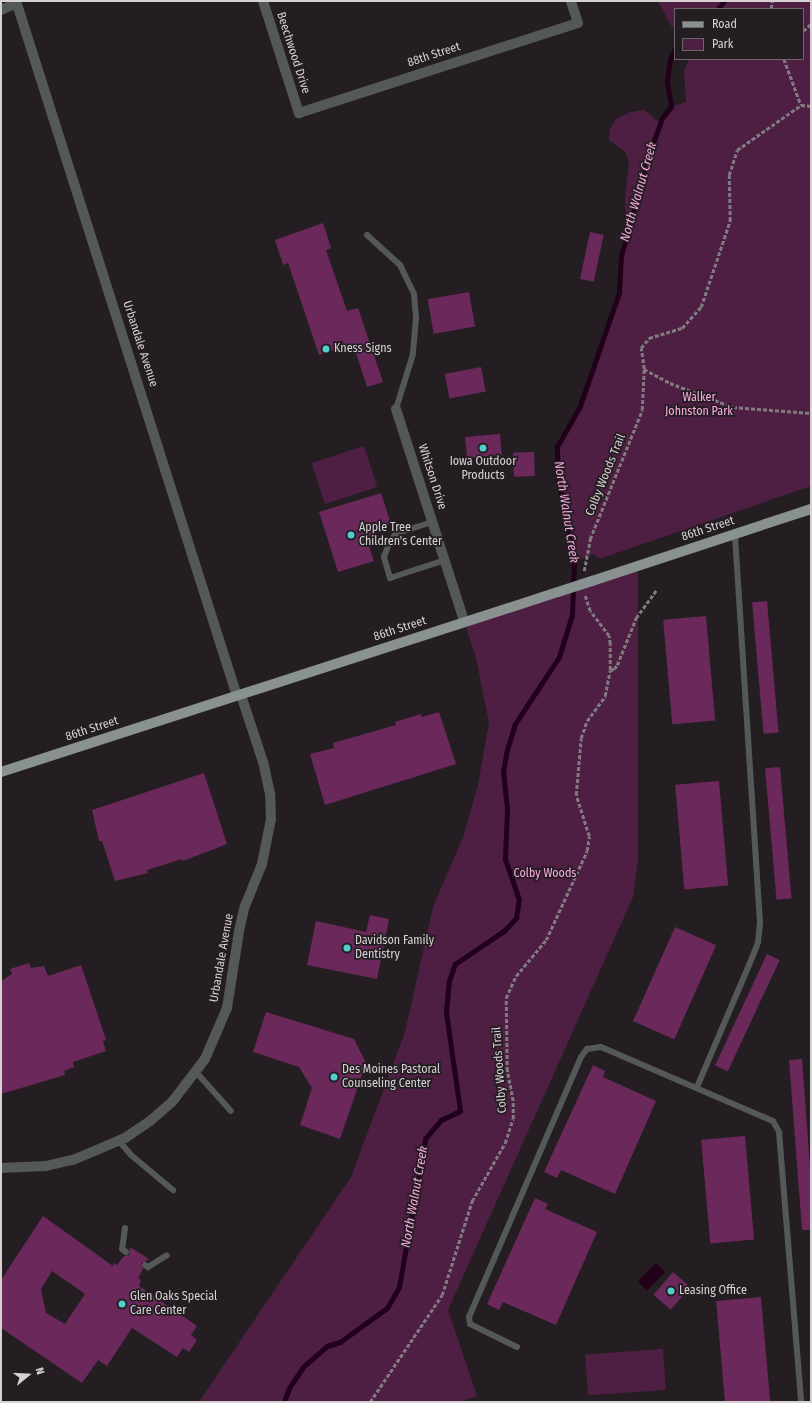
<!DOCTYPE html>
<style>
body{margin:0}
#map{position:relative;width:812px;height:1403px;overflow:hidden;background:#241e22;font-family:"Fira Sans Condensed",sans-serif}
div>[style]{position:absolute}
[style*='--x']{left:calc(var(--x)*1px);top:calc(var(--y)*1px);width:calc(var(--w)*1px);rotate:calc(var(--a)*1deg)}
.green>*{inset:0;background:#4f1f43;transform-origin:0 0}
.water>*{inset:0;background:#200119;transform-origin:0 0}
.stream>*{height:4.5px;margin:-2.25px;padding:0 2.25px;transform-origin:2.25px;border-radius:2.25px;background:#200119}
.building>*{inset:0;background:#6b285b;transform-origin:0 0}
.path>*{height:2.5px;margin-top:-1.25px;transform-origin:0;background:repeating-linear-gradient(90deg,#807b7e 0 4px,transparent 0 6px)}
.service>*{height:6px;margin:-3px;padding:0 3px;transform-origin:3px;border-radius:3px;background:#545858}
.minor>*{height:10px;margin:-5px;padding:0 5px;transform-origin:5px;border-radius:5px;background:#545858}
.primary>*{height:10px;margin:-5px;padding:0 5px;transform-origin:5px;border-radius:5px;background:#899191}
.primary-bridge>*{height:10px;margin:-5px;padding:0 5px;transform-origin:5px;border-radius:5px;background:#899191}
.dots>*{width:11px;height:11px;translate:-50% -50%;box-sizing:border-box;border:2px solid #241e22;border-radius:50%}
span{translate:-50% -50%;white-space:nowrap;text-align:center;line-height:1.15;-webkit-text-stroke:3.5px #241e22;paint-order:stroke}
.street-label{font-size:12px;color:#d6d2d4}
.poi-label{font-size:12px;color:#d6d2d4}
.left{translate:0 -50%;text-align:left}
.park-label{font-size:12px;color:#fcabe4}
.water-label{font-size:13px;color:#f6a6de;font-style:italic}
.frame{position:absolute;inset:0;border:2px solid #d6d2d4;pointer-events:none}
.legend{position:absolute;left:674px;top:8px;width:130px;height:52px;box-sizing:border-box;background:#241e22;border:1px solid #6b6669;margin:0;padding:5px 7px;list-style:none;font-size:12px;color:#d6d2d4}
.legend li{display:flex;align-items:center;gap:8px;height:20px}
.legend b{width:20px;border:1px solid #6b6669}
.north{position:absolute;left:8px;top:1355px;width:40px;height:40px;-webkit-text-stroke:3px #241e22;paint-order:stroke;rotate:72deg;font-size:11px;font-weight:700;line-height:16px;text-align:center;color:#d6d2d4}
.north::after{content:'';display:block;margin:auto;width:14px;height:18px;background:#d6d2d4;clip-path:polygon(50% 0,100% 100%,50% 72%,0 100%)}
</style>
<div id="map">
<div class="green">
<div style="clip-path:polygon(658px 1px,811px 1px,811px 486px,599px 559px,594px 554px,574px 562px,558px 480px,557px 447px,580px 406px,619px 293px,621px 256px,631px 223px,626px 219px,625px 199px,629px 162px,626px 153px,609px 140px,610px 130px,616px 119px,631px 112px,644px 110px,660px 123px,671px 107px,686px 102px,684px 71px,689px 59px,803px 59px,803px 9px,675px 9px,675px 27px,672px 27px)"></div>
<div style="left:364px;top:446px;width:43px;height:55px;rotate:72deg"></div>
<div style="clip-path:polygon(638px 566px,638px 859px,633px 897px,448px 1310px,477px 1396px,459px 1402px,199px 1402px,351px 1177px,405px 1032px,433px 907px,464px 835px,478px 785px,489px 723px,476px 658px,464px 621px)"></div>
<div style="left:663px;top:1349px;width:41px;height:78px;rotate:86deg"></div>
</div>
<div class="water">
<div style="left:656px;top:1263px;width:13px;height:26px;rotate:45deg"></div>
</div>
<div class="stream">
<div style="--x:718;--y:9;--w:10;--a:-53"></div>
<div style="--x:284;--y:1402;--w:15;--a:-70"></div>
<div style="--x:289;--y:1388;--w:25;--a:-56"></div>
<div style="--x:303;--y:1367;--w:32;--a:-41"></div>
<div style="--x:327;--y:1346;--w:14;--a:-17"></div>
<div style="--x:340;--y:1342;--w:58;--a:-35.9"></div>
<div style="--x:387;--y:1308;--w:24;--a:-60"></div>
<div style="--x:399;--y:1287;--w:150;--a:-80"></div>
<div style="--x:425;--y:1139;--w:25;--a:-50"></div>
<div style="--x:441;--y:1120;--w:21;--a:-25"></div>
<div style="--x:460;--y:1111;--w:99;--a:-98.1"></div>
<div style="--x:446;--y:1013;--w:32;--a:-85"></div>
<div style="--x:449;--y:981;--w:18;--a:-71"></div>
<div style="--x:455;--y:964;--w:59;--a:-34"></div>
<div style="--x:504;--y:931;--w:18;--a:-47"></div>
<div style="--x:516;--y:918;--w:18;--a:-81"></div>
<div style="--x:519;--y:900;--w:43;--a:-108.9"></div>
<div style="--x:505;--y:859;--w:50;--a:-87.7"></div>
<div style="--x:507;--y:809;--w:37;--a:-96"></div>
<div style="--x:503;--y:772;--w:22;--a:-80"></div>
<div style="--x:507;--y:750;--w:27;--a:-73"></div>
<div style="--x:515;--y:724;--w:80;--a:-56.7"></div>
<div style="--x:559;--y:657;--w:44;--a:-72.8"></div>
<div style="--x:572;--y:615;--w:53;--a:-87.8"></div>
<div style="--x:574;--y:562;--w:84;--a:-101"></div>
<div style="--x:558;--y:480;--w:33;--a:-92"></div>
<div style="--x:557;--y:447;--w:47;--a:-60.7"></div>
<div style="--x:580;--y:406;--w:120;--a:-71"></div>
<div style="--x:619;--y:293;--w:37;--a:-87"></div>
<div style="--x:621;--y:256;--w:106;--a:-74.6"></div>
<div style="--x:649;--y:154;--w:38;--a:-70"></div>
<div style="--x:662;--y:118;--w:14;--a:-51"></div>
<div style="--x:671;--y:107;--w:26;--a:-99"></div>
<div style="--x:667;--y:81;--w:22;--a:-82"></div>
<div style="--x:670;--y:59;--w:11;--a:-63"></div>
</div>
<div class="building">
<div style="clip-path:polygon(323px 223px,331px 248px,326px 250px,347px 311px,358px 308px,383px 382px,367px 387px,353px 344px,319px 355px,288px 263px,283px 265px,275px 240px)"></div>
<div style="left:590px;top:232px;width:14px;height:48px;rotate:12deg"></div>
<div style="left:469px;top:292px;width:35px;height:42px;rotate:80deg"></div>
<div style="left:481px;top:367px;width:25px;height:37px;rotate:79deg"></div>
<div style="left:500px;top:434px;width:21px;height:35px;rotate:85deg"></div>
<div style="left:534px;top:452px;width:24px;height:21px;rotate:88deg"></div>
<div style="clip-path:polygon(381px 493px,391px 524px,374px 530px,377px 540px,368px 543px,374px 561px,338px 572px,319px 512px)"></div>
<div style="left:767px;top:601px;width:132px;height:15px;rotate:85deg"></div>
<div style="left:706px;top:616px;width:105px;height:43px;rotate:85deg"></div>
<div style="clip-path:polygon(439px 712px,456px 764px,325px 805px,310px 754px,334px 748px,333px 743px,396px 725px,395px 722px,421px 714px,422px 717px)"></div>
<div style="left:780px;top:767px;width:132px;height:15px;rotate:85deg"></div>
<div style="clip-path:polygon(204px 773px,227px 844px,183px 861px,182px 859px,147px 870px,148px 873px,115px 881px,102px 841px,99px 841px,92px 810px)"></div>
<div style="left:719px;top:781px;width:105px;height:44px;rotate:85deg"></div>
<div style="clip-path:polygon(370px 915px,389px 919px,377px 979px,307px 965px,316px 921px,366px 932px)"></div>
<div style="left:675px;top:927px;width:45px;height:103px;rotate:24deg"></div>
<div style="left:767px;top:954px;width:14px;height:123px;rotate:25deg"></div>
<div style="clip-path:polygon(29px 963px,31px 968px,44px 966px,48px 976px,81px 965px,106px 1040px,103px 1041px,106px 1051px,73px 1062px,74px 1067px,64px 1071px,65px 1075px,1px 1094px,1px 981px,12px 974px,10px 969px)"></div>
<div style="clip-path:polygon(266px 1012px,354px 1039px,366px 1063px,340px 1139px,300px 1125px,312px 1088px,299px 1067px,253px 1052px)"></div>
<div style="clip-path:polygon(802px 1059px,811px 1180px,811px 1230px,802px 1230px,789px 1060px)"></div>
<div style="clip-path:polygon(593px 1065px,605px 1071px,603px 1077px,656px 1101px,615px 1194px,561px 1170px,557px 1178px,544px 1172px)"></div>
<div style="left:745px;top:1136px;width:104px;height:44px;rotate:85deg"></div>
<div style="clip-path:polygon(535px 1198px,548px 1204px,545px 1209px,597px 1232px,556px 1325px,503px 1302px,499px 1310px,487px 1304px)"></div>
<div style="clip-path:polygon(evenodd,43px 1216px,113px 1266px,114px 1263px,117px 1265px,124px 1256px,129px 1255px,130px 1247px,149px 1259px,141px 1263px,143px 1269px,138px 1278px,141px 1280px,139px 1286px,197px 1326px,191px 1335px,197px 1340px,189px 1352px,183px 1348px,177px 1357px,132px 1328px,107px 1366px,98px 1360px,82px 1383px,1px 1328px,1px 1280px,43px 1216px,52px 1271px,85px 1294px,65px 1324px,46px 1313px,41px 1289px,52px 1271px)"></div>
<div style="left:673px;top:1272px;width:23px;height:30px;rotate:41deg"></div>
<div style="left:761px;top:1297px;width:105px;height:45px;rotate:85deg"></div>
</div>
<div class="path">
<div style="--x:771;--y:9;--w:8;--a:-83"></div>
<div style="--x:803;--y:31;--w:11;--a:-41"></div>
<div style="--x:784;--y:59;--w:49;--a:69.7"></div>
<div style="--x:801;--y:105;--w:10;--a:6"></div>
<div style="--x:644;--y:369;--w:30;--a:28"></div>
<div style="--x:670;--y:383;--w:67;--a:20.9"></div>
<div style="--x:733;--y:407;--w:78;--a:4.4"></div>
<div style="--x:584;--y:571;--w:33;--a:-79"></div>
<div style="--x:590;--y:539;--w:139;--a:-68"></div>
<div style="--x:642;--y:410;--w:41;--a:-87.2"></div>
<div style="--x:644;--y:369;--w:21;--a:-98"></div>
<div style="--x:641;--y:348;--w:13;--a:-51"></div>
<div style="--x:649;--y:338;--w:34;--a:-17"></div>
<div style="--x:682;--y:328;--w:28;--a:-48"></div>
<div style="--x:701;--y:307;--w:91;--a:-71.4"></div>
<div style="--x:730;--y:221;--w:46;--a:-91.2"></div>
<div style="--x:729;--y:175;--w:26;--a:-72"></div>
<div style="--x:737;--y:150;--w:78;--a:-35.1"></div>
<div style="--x:610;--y:670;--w:4;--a:-14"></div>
<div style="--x:614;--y:669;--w:5;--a:-53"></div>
<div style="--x:617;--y:665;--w:51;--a:-68"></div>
<div style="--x:636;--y:618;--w:34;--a:-54"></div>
<div style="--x:370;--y:1402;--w:129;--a:-56.1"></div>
<div style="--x:442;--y:1295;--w:99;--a:-72.3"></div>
<div style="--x:472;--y:1201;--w:67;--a:-60.4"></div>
<div style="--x:505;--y:1143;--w:25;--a:-72"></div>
<div style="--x:513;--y:1119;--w:18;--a:-90"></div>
<div style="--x:513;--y:1101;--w:31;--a:-101"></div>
<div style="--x:507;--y:1071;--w:73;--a:-90.8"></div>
<div style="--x:506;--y:998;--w:24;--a:-66"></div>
<div style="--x:516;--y:976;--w:47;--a:-50.2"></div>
<div style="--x:546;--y:940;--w:98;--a:-65.3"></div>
<div style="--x:587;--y:851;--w:15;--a:-82"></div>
<div style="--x:589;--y:836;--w:43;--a:-107.6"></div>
<div style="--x:576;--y:795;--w:57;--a:-85"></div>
<div style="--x:581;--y:738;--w:18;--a:-71"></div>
<div style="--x:587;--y:721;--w:31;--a:-54"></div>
<div style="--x:605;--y:696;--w:26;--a:-79"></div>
<div style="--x:610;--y:670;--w:26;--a:-90"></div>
<div style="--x:610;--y:644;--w:8;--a:-97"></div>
<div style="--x:609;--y:636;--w:31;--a:-127"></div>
<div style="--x:590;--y:611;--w:16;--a:-108"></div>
</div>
<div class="service">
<div style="--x:367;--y:235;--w:45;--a:42.3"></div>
<div style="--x:400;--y:265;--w:32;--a:64"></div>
<div style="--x:414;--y:294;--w:24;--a:85"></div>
<div style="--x:416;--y:318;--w:36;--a:95"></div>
<div style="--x:413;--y:354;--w:58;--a:107.2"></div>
<div style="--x:432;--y:522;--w:38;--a:162"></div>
<div style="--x:396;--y:534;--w:9;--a:131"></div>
<div style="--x:390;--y:541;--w:17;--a:111"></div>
<div style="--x:384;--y:557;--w:22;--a:74"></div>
<div style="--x:390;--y:578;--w:58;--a:-18.1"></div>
<div style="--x:196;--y:1072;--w:52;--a:48.1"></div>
<div style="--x:697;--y:1087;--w:140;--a:-66.9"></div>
<div style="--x:752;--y:958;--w:17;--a:-69"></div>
<div style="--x:758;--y:942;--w:19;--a:-84"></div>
<div style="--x:760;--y:923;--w:390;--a:-93.7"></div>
<div style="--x:119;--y:1141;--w:18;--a:49"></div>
<div style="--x:131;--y:1155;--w:55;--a:39.8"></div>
<div style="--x:125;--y:1228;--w:21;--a:98"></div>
<div style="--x:122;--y:1249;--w:5;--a:37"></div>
<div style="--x:145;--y:1265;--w:4;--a:34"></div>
<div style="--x:148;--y:1267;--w:22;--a:-32"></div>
<div style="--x:517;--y:1347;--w:52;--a:-153.9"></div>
<div style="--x:470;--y:1324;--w:7;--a:-98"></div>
<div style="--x:469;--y:1317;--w:283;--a:-66.7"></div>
<div style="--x:581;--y:1057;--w:10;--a:-53"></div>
<div style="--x:587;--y:1049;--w:14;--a:-8"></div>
<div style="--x:601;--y:1047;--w:187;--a:23.3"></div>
<div style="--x:773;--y:1121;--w:13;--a:61"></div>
<div style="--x:779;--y:1132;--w:271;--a:85.3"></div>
</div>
<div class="minor">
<div style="--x:16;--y:1;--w:729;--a:72.36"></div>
<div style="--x:263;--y:1;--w:118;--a:72.2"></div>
<div style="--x:299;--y:113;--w:293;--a:-17.9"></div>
<div style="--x:578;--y:23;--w:23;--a:-108"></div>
<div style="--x:1;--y:10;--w:17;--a:-24"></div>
<div style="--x:396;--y:409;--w:223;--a:72.2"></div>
<div style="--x:1;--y:1168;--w:45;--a:-2.5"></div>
<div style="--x:46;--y:1166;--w:28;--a:-13"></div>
<div style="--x:73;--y:1160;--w:56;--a:-22.9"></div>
<div style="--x:125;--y:1138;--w:30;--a:-34"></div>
<div style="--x:150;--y:1121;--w:29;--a:-41"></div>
<div style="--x:172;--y:1102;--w:54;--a:-52.5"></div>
<div style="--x:205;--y:1059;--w:56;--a:-66.7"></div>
<div style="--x:227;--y:1008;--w:78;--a:-81.1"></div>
<div style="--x:239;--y:931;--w:26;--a:-77"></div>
<div style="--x:245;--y:906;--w:45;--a:-68"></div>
<div style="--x:262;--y:864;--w:46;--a:-78.7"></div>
<div style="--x:271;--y:819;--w:25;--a:-92"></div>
<div style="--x:270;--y:794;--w:33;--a:-102"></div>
<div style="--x:263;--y:762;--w:71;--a:-108.2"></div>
</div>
<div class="primary">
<div style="--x:592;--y:581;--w:231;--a:-18.2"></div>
<div style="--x:1;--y:772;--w:585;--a:-17.91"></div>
</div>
<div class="primary-bridge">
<div style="--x:558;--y:592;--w:36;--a:-18"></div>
</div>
<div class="dots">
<div style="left:326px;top:349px;background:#52cdcc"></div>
<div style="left:483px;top:448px;background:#52cdcc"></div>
<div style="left:351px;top:535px;background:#52cdcc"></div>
<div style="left:347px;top:948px;background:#52cdcc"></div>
<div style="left:334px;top:1077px;background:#52cdcc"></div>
<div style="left:671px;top:1291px;background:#52cdcc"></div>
<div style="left:122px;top:1304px;background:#52cdcc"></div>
</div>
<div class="street-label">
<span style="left:293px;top:53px;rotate:72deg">Beechwood Drive</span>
<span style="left:434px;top:55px;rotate:-18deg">88th Street</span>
<span style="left:140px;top:344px;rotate:72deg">Urbandale Avenue</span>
<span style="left:606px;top:475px;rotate:-68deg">Colby Woods Trail</span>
<span style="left:432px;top:477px;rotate:72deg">Whitson Drive</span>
<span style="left:708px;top:529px;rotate:-18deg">86th Street</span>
<span style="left:400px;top:629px;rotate:-18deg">86th Street</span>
<span style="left:92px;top:729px;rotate:-18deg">86th Street</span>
<span style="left:222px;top:958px;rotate:-80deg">Urbandale Avenue</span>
<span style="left:500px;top:1070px;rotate:-94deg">Colby Woods Trail</span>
</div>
<div class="poi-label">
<span class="left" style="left:334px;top:349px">Kness Signs</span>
<span style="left:483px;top:469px">Iowa Outdoor<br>Products</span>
<span class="left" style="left:359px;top:535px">Apple Tree<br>Children's Center</span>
<span class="left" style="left:355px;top:948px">Davidson Family<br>Dentistry</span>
<span class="left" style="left:342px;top:1077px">Des Moines Pastoral<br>Counseling Center</span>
<span class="left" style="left:679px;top:1291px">Leasing Office</span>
<span class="left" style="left:130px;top:1304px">Glen Oaks Special<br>Care Center</span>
</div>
<div class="park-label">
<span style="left:699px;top:405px">Walker<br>Johnston Park</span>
<span style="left:545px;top:874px">Colby Woods</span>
</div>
<div class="water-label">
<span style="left:639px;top:192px;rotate:-74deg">North Walnut Creek</span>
<span style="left:566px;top:512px;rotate:81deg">North Walnut Creek</span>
<span style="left:415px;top:1197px;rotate:-80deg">North Walnut Creek</span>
</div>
<div class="frame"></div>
<ul class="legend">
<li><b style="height:5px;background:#899191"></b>Road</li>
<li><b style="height:11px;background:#4f1f43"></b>Park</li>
</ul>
<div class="north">N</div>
</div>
